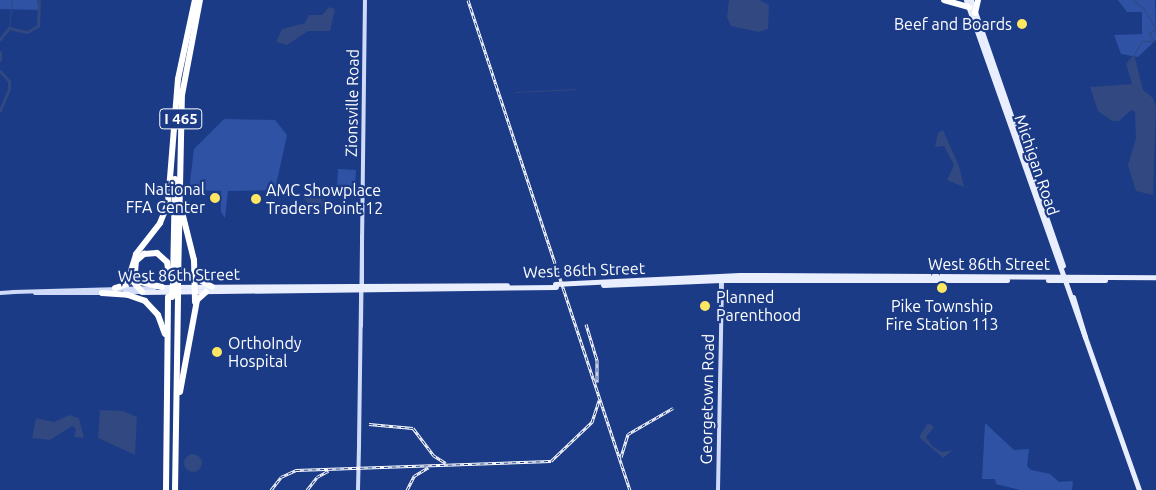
<!DOCTYPE html>
<style>
body{margin:0}
#map{position:relative;width:1156px;height:490px;overflow:hidden;background:#1b3b87;font-family:Ubuntu,sans-serif}
div>[style]{position:absolute}
[style*='--x']{left:calc(var(--x)*1px);top:calc(var(--y)*1px);width:calc(var(--w)*1px);rotate:calc(var(--a)*1deg)}
.green>*{inset:0;background:#2f52a5;transform-origin:0 0}
.water>*{inset:0;background:#314881}
.round{border-radius:50%}
.stream>*{height:1px;margin:-0.5px;padding:0 0.5px;transform-origin:0.5px;border-radius:0.5px;background:#314881}
.river>*{height:3px;margin:-1.5px;padding:0 1.5px;transform-origin:1.5px;border-radius:1.5px;background:#314881}
.secondary>*{height:4px;margin:-2px;padding:0 2px;transform-origin:2px;border-radius:2px;background:#d0dbf9}
.primary>*{height:5px;margin:-2.5px;padding:0 2.5px;transform-origin:2.5px;border-radius:2.5px;background:#e9eeff}
.highway>*{height:6px;margin:-3px;padding:0 3px;transform-origin:3px;border-radius:3px;background:#fff}
.rail>*{height:3px;margin-top:-1.5px;transform-origin:0;background:repeating-linear-gradient(90deg,#1b3b87 0 4px,#fff 0 8px);box-sizing:border-box;border-block:1px solid #fff}
.primary-bridge>*{height:5px;margin:-2.5px;padding:0 2.5px;transform-origin:2.5px;border-radius:2.5px;background:#e9eeff}
.highway-bridge>*{height:6px;margin:-3px;padding:0 3px;transform-origin:3px;border-radius:3px;background:#fff}
.dots>*{width:14px;height:14px;translate:-50% -50%;box-sizing:border-box;border:2px solid #1b3b87;border-radius:50%}
span{translate:-50% -50%;white-space:nowrap;text-align:center;line-height:1.15;-webkit-text-stroke:4.5px #1b3b87;paint-order:stroke}
.shield-label span{padding:1px 4px;background:#1b3b87;border:1px solid;border-radius:4px;-webkit-text-stroke-width:0}
.shield-label{font-size:15px;color:#fff;font-weight:700}
.poi-label{font-size:16px;color:#fff}
.right{translate:-100% -50%;text-align:right}
.left{translate:0 -50%;text-align:left}
.street-label{font-size:16px;color:#fff}
</style>
<div id="map">
<div class="green">
<div style="clip-path:polygon(0 0,37px 0,40px 10px,0 9px)"></div>
<div style="clip-path:polygon(1118px 0,1155px 0,1156px 40px,1138px 57px,1121px 54px,1114px 35px,1142px 34px,1142px 12px,1127px 12px)"></div>
<div style="clip-path:polygon(224px 119px,275px 120px,287px 135px,275px 190px,228px 191px,225px 218px,221px 212px,221px 191px,189px 190px,194px 149px)"></div>
<div style="left:338px;top:169px;width:18px;height:21px;rotate:3deg"></div>
<div style="clip-path:polygon(985px 423px,1014px 450px,1029px 449px,1027px 466px,1031px 470px,1050px 474px,1059px 482px,1073px 481px,1072px 490px,1020px 490px,996px 484px,995px 479px,982px 479px)"></div>
</div>
<div class="water">
<div style="clip-path:polygon(729px 0,760px 0,769px 5px,768px 29px,759px 32px,731px 26px,727px 17px)"></div>
<div style="clip-path:polygon(329px 7px,335px 9px,330px 31px,308px 31px,287px 45px,276px 42px,282px 29px,305px 23px,309px 15px,322px 15px)"></div>
<div style="clip-path:polygon(1134px 54px,1143px 90px,1153px 98px,1156px 107px,1153px 195px,1136px 191px,1128px 165px,1136px 138px,1135px 112px,1131px 110px,1119px 121px,1112px 121px,1098px 111px,1090px 87px,1132px 84px,1126px 64px)"></div>
<div style="clip-path:polygon(943px 130px,959px 166px,964px 187px,947px 180px,954px 165px,944px 146px,935px 147px,938px 133px)"></div>
<div style="clip-path:polygon(306px 194px,320px 194px,322px 202px,324px 196px,325px 207px,310px 206px,303px 197px)"></div>
<div style="clip-path:polygon(100px 410px,123px 411px,137px 417px,135px 455px,98px 438px)"></div>
<div style="clip-path:polygon(69px 415px,79px 418px,84px 438px,74px 437px,76px 429px,72px 426px,50px 440px,32px 438px,36px 418px,54px 422px)"></div>
<div style="clip-path:polygon(928px 423px,934px 427px,926px 437px,932px 446px,942px 452px,953px 450px,943px 458px,919px 437px)"></div>
<div class="round" style="left:184px;top:454px;width:18px;height:18px"></div>
</div>
<div class="stream">
<div style="--x:1133;--y:0;--w:14;--a:39"></div>
<div style="--x:1144;--y:9;--w:23;--a:59"></div>
<div style="--x:1156;--y:29;--w:8;--a:150"></div>
<div style="--x:1149;--y:33;--w:9;--a:58"></div>
<div style="--x:1154;--y:41;--w:12;--a:180"></div>
<div style="--x:1142;--y:41;--w:15;--a:122"></div>
<div style="--x:9;--y:28;--w:28;--a:-84"></div>
<div style="--x:516;--y:92;--w:60;--a:-2.9"></div>
</div>
<div class="river">
<div style="--x:0;--y:39;--w:14;--a:-51"></div>
<div style="--x:9;--y:28;--w:18;--a:13"></div>
<div style="--x:27;--y:32;--w:13;--a:-29"></div>
<div style="--x:38;--y:26;--w:26;--a:-88"></div>
<div style="--x:0;--y:52;--w:8;--a:90"></div>
<div style="--x:0;--y:71;--w:13;--a:48"></div>
<div style="--x:9;--y:81;--w:8;--a:90"></div>
<div style="--x:9;--y:89;--w:23;--a:113"></div>
</div>
<div class="secondary">
<div style="--x:362;--y:287;--w:51;--a:-90"></div>
<div style="--x:13;--y:292;--w:142;--a:-1.6"></div>
<div style="--x:125;--y:292;--w:17;--a:0"></div>
<div style="--x:0;--y:293;--w:15;--a:-4"></div>
<div style="--x:35;--y:293;--w:68;--a:0"></div>
<div style="--x:721;--y:309;--w:29;--a:-90"></div>
<div style="--x:361;--y:326;--w:326;--a:-89.3"></div>
<div style="--x:359;--y:444;--w:151;--a:-89.2"></div>
<div style="--x:358;--y:490;--w:45;--a:-88.7"></div>
<div style="--x:718;--y:490;--w:212;--a:-88.9"></div>
</div>
<div class="primary">
<div style="--x:966;--y:0;--w:520;--a:70.55"></div>
<div style="--x:971;--y:0;--w:281;--a:70.9"></div>
<div style="--x:1048;--y:280;--w:57;--a:0"></div>
<div style="--x:574;--y:283;--w:166;--a:-2.8"></div>
<div style="--x:740;--y:275;--w:416;--a:0.3"></div>
<div style="--x:603;--y:285;--w:118;--a:-2.4"></div>
<div style="--x:721;--y:280;--w:286;--a:0"></div>
<div style="--x:162;--y:287;--w:345;--a:-0.3"></div>
<div style="--x:142;--y:292;--w:414;--a:-0.7"></div>
<div style="--x:1073;--y:297;--w:42;--a:73.3"></div>
</div>
<div class="highway">
<div style="--x:944;--y:0;--w:26;--a:16"></div>
<div style="--x:975;--y:13;--w:13;--a:-77"></div>
<div style="--x:183;--y:216;--w:45;--a:76"></div>
<div style="--x:194;--y:260;--w:42;--a:88.6"></div>
<div style="--x:130;--y:278;--w:18;--a:49"></div>
<div style="--x:196;--y:278;--w:18;--a:29"></div>
<div style="--x:173;--y:282;--w:103;--a:-88.9"></div>
<div style="--x:178;--y:282;--w:187;--a:-88.8"></div>
<div style="--x:182;--y:95;--w:97;--a:-79.3"></div>
<div style="--x:162;--y:287;--w:23;--a:-167"></div>
<div style="--x:140;--y:282;--w:11;--a:-117"></div>
<div style="--x:135;--y:272;--w:11;--a:-85"></div>
<div style="--x:136;--y:261;--w:11;--a:-41"></div>
<div style="--x:144;--y:254;--w:13;--a:-4"></div>
<div style="--x:157;--y:253;--w:13;--a:42"></div>
<div style="--x:167;--y:262;--w:13;--a:81"></div>
<div style="--x:115;--y:288;--w:13;--a:-18"></div>
<div style="--x:127;--y:284;--w:31;--a:-73"></div>
<div style="--x:136;--y:254;--w:39;--a:-52"></div>
<div style="--x:160;--y:223;--w:22;--a:-68"></div>
<div style="--x:168;--y:203;--w:124;--a:-85.4"></div>
<div style="--x:178;--y:79;--w:81;--a:-77.9"></div>
<div style="--x:102;--y:293;--w:26;--a:4"></div>
<div style="--x:128;--y:295;--w:18;--a:19"></div>
<div style="--x:145;--y:301;--w:19;--a:47"></div>
<div style="--x:158;--y:315;--w:20;--a:70"></div>
<div style="--x:180;--y:392;--w:94;--a:-79.5"></div>
<div style="--x:197;--y:300;--w:12;--a:-42"></div>
<div style="--x:166;--y:490;--w:193;--a:-89.4"></div>
<div style="--x:175;--y:490;--w:193;--a:-89.1"></div>
</div>
<div class="rail">
<div style="--x:468;--y:0;--w:516;--a:71.71"></div>
<div style="--x:586;--y:324;--w:38;--a:73"></div>
<div style="--x:597;--y:360;--w:22;--a:90"></div>
<div style="--x:369;--y:424;--w:44;--a:5.2"></div>
<div style="--x:413;--y:428;--w:34;--a:53"></div>
<div style="--x:433;--y:455;--w:15;--a:32"></div>
<div style="--x:621;--y:457;--w:24;--a:-73"></div>
<div style="--x:628;--y:434;--w:52;--a:-30"></div>
<div style="--x:271;--y:490;--w:16;--a:-52"></div>
<div style="--x:281;--y:477;--w:17;--a:-25"></div>
<div style="--x:296;--y:470;--w:255;--a:-2"></div>
<div style="--x:551;--y:461;--w:57;--a:-43.6"></div>
<div style="--x:592;--y:422;--w:23;--a:-72"></div>
<div style="--x:307;--y:490;--w:16;--a:-52"></div>
<div style="--x:317;--y:477;--w:13;--a:-29"></div>
<div style="--x:407;--y:490;--w:16;--a:-63"></div>
<div style="--x:414;--y:476;--w:17;--a:-31"></div>
</div>
<div class="primary-bridge">
<div style="--x:555;--y:284;--w:19;--a:-3"></div>
</div>
<div class="highway-bridge">
<div style="--x:172;--y:297;--w:15;--a:-86"></div>
<div style="--x:178;--y:297;--w:15;--a:-90"></div>
</div>
<div class="dots">
<div style="left:1022px;top:24px;background:#fde661"></div>
<div style="left:215px;top:198px;background:#fde661"></div>
<div style="left:256px;top:199px;background:#fde661"></div>
<div style="left:942px;top:288px;background:#fde661"></div>
<div style="left:705px;top:306px;background:#fde661"></div>
<div style="left:217px;top:352px;background:#fde661"></div>
</div>
<div class="shield-label">
<span style="left:181px;top:119px">I 465</span>
</div>
<div class="poi-label">
<span class="right" style="left:1012px;top:24px">Beef and Boards</span>
<span class="right" style="left:205px;top:198px">National<br>FFA Center</span>
<span class="left" style="left:266px;top:199px">AMC Showplace<br>Traders Point 12</span>
<span class="left" style="left:716px;top:306px">Planned<br>Parenthood</span>
<span style="left:942px;top:315px">Pike Township<br>Fire Station 113</span>
<span class="left" style="left:228px;top:352px">OrthoIndy<br>Hospital</span>
</div>
<div class="street-label">
<span style="left:352px;top:103px;rotate:-89deg">Zionsville Road</span>
<span style="left:1037px;top:165px;rotate:71deg">Michigan Road</span>
<span style="left:989px;top:264px">West 86th Street</span>
<span style="left:584px;top:270px;rotate:-2deg">West 86th Street</span>
<span style="left:179px;top:275px;rotate:-1deg">West 86th Street</span>
<span style="left:707px;top:399px;rotate:-89deg">Georgetown Road</span>
</div>
</div>
